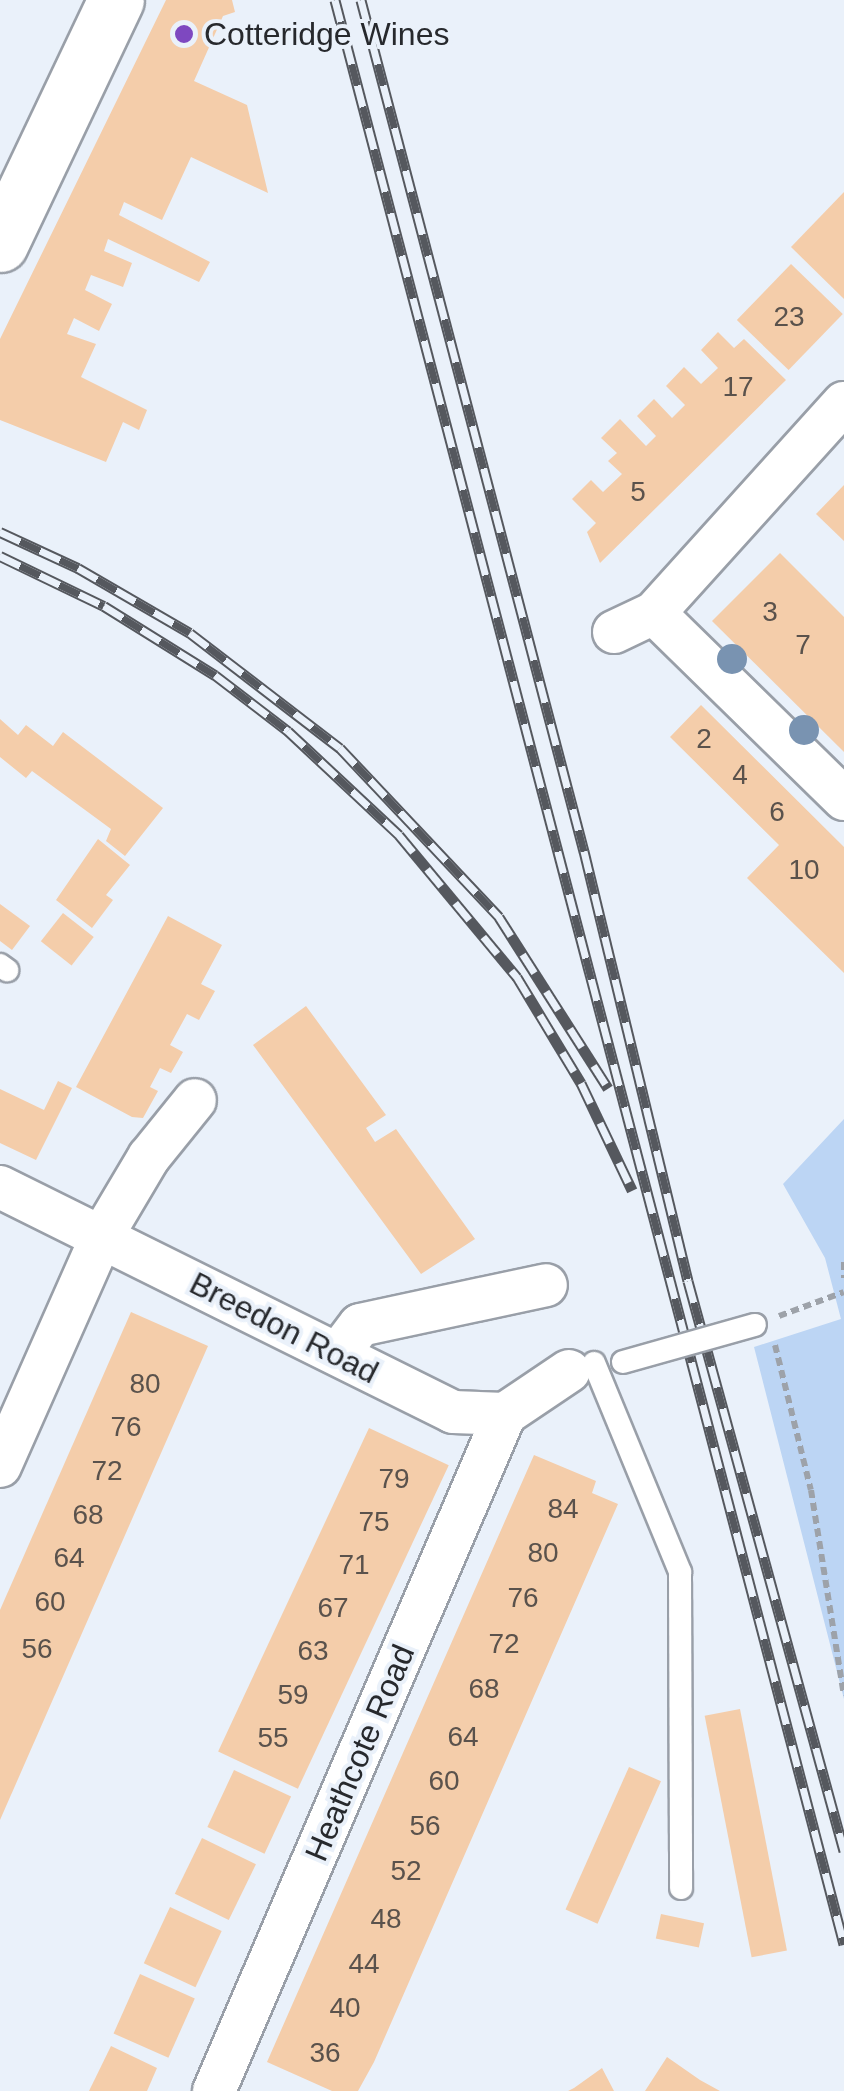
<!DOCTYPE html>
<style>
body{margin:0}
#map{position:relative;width:844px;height:2091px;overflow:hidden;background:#eaf1fa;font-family:Arial,sans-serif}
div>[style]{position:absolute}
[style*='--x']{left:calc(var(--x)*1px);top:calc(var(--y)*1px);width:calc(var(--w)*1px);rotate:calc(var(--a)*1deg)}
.green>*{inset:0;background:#bcd5f4}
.building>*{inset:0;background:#f4cdaa;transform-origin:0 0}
.path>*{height:6px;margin-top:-3px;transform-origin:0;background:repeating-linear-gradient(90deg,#9da2a9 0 8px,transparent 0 13px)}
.roads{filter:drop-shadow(2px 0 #999fa8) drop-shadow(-2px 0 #999fa8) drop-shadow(0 2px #999fa8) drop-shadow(0 -2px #999fa8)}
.service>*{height:22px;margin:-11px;padding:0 11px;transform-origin:11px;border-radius:11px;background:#fff}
.minor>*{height:42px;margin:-21px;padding:0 21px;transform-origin:21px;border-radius:21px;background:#fff}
.primary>*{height:55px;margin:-27.5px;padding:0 27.5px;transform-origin:27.5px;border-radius:27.5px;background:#fff}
.rail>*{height:11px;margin-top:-5.5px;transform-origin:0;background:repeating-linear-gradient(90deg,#eaf1fa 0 22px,#55585e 0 44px);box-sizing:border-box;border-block:2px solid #55585e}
.bridges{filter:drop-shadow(2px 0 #999fa8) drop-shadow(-2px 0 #999fa8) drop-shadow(0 2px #999fa8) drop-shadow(0 -2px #999fa8)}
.service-bridge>*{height:22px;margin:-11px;padding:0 11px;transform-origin:11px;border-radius:11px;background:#fff}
.trees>*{width:30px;height:30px;margin:-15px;border-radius:50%;background:#7993b1}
.dots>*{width:28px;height:28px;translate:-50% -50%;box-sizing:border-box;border:5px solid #eaf1fa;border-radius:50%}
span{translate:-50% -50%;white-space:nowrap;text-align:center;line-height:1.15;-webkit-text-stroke:8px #eaf1fa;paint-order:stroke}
.number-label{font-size:28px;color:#5a524c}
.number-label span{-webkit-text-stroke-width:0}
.poi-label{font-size:32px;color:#27292d}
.left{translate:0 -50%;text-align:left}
.street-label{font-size:32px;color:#27292d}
</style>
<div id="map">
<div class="green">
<div style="clip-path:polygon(844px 1119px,844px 1699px,754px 1347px,841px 1319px,825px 1258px,783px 1184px)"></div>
</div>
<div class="building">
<div style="clip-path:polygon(166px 0,232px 0,235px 12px,223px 16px,194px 81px,247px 105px,268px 193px,191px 157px,162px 220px,124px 202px,119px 215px,210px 262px,199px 282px,108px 239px,104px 251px,132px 263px,123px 287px,91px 275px,85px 290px,112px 304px,99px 331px,74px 318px,67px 334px,96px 344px,81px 377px,147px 410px,139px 430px,123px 422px,106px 462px,0 420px,0 339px)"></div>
<div style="clip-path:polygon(844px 192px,844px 299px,791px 247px)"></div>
<div style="left:791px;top:264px;width:72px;height:78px;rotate:44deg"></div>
<div style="clip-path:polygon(718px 332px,734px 348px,744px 339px,786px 380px,600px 563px,587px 532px,596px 523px,572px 499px,591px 480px,603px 492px,622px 474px,608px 461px,617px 453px,601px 438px,620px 419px,646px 446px,656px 436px,637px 416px,654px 399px,672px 418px,685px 405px,666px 386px,684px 367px,701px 384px,718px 368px,701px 350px)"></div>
<div style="clip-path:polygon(844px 485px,844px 541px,816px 514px)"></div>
<div style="clip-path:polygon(780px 553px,844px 617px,844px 752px,712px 621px)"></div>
<div style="clip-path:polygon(701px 705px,844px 847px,844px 973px,747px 878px,779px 845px,670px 737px)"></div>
<div style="clip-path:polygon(0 719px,18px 735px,26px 725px,53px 746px,63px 732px,163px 808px,125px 856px,106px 841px,111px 829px,32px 771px,26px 778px,0 757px)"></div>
<div style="clip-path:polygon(98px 839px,130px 865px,106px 895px,113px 900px,92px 928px,56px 900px)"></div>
<div style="clip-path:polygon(0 904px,30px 926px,12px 950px,0 941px)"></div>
<div style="left:63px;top:913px;width:39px;height:36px;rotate:38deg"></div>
<div style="clip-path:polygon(168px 916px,222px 945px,201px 984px,215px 991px,199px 1020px,187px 1014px,170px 1045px,183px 1052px,171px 1073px,160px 1068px,150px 1087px,158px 1091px,143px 1118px,132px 1117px,76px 1087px)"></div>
<div style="clip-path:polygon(306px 1006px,386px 1115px,366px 1128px,375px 1142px,396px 1129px,475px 1239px,421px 1274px,253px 1045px)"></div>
<div style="clip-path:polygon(58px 1081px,72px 1088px,36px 1160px,0 1143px,0 1089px,44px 1110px)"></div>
<div style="clip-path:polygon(131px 1312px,208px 1346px,0 1820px,0 1610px)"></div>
<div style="left:369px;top:1428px;width:88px;height:357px;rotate:25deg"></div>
<div style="clip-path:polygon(534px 1455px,596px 1481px,592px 1493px,618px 1504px,374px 2062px,358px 2091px,332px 2091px,267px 2062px)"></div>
<div style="left:740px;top:1709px;width:246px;height:36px;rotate:79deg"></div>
<div style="left:629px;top:1767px;width:35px;height:156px;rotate:24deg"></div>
<div style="left:234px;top:1770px;width:63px;height:63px;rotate:25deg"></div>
<div style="left:202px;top:1838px;width:60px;height:62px;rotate:26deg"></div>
<div style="left:170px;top:1907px;width:57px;height:62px;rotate:25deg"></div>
<div style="left:661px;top:1914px;width:44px;height:25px;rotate:12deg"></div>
<div style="left:140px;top:1974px;width:60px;height:65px;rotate:24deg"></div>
<div style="clip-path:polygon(111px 2046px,157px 2068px,147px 2091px,89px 2091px)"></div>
<div style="clip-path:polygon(667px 2057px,700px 2080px,720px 2091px,645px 2091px)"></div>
<div style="clip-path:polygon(602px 2068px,614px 2091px,568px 2091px,574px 2088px)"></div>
</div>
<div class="path">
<div style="--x:844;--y:1262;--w:16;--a:90"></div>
<div style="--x:779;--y:1316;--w:69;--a:-20.3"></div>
<div style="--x:775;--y:1345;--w:149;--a:76.1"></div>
<div style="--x:811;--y:1490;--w:208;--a:80.9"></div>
</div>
<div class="roads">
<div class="service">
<div style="--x:0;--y:965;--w:9;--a:36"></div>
<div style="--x:594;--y:1363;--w:226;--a:67.6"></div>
<div style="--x:680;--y:1572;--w:316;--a:89.8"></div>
</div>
<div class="minor">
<div style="--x:654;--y:613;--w:266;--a:44.4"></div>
<div style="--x:614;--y:632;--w:44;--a:-25.4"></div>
<div style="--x:654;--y:613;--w:283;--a:-47.9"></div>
<div style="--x:0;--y:1187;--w:506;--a:26.41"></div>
<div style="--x:453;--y:1412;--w:52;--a:2.2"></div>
<div style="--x:505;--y:1414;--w:77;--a:-33.9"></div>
<div style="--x:338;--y:1354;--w:36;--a:-53"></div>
<div style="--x:360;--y:1325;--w:190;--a:-12.1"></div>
<div style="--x:0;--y:1466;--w:252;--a:-66.1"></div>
<div style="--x:102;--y:1236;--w:92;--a:-59.3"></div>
<div style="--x:149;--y:1157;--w:73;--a:-51.1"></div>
<div style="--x:214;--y:2091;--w:737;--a:-66.74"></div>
</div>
<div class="primary">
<div style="--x:0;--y:244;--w:270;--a:-64.6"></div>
</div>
</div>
<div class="rail">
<div style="--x:335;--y:0;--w:2010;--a:75.33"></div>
<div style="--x:361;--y:0;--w:880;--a:75.32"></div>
<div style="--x:584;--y:851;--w:442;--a:76.4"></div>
<div style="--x:688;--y:1281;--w:591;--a:74.69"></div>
<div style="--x:0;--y:532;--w:86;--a:24.8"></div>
<div style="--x:78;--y:568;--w:129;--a:30.1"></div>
<div style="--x:190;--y:633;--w:189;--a:37.5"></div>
<div style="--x:340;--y:748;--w:232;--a:46.7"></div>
<div style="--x:499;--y:917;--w:203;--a:57.5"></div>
<div style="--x:0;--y:556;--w:115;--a:25.7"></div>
<div style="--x:104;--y:606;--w:131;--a:31.9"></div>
<div style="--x:215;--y:675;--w:92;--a:37.5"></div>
<div style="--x:288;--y:731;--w:152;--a:43.1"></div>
<div style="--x:399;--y:835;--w:185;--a:50.3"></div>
<div style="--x:517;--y:977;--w:124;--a:58.9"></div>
<div style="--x:581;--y:1083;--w:119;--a:64.5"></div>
</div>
<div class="bridges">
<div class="service-bridge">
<div style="--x:623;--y:1362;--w:137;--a:-15.7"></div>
</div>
</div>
<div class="trees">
<div style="left:732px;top:659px"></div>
<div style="left:804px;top:730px"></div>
</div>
<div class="dots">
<div style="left:184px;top:34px;background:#7e48c0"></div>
</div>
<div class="number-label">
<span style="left:789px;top:317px">23</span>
<span style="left:738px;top:387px">17</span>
<span style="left:638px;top:492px">5</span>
<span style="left:770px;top:612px">3</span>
<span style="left:803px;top:645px">7</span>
<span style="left:704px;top:739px">2</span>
<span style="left:740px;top:775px">4</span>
<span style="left:777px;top:812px">6</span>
<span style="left:804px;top:870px">10</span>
<span style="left:145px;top:1384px">80</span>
<span style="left:126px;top:1427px">76</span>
<span style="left:107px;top:1471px">72</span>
<span style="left:394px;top:1479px">79</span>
<span style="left:563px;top:1509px">84</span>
<span style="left:88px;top:1515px">68</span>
<span style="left:374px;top:1522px">75</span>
<span style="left:543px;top:1553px">80</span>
<span style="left:69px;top:1558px">64</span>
<span style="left:354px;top:1565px">71</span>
<span style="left:523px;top:1598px">76</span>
<span style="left:50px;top:1602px">60</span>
<span style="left:333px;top:1608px">67</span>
<span style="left:504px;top:1644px">72</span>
<span style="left:37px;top:1649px">56</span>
<span style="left:313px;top:1651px">63</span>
<span style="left:484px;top:1689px">68</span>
<span style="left:293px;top:1695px">59</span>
<span style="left:463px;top:1737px">64</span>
<span style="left:273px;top:1738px">55</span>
<span style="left:444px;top:1781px">60</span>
<span style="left:425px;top:1826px">56</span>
<span style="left:406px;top:1871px">52</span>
<span style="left:386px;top:1919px">48</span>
<span style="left:364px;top:1964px">44</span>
<span style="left:345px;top:2008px">40</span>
<span style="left:325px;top:2053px">36</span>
</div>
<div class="poi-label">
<span class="left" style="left:204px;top:34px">Cotteridge Wines</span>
</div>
<div class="street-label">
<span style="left:284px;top:1328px;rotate:27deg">Breedon Road</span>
<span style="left:360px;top:1753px;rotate:-67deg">Heathcote Road</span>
</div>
</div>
